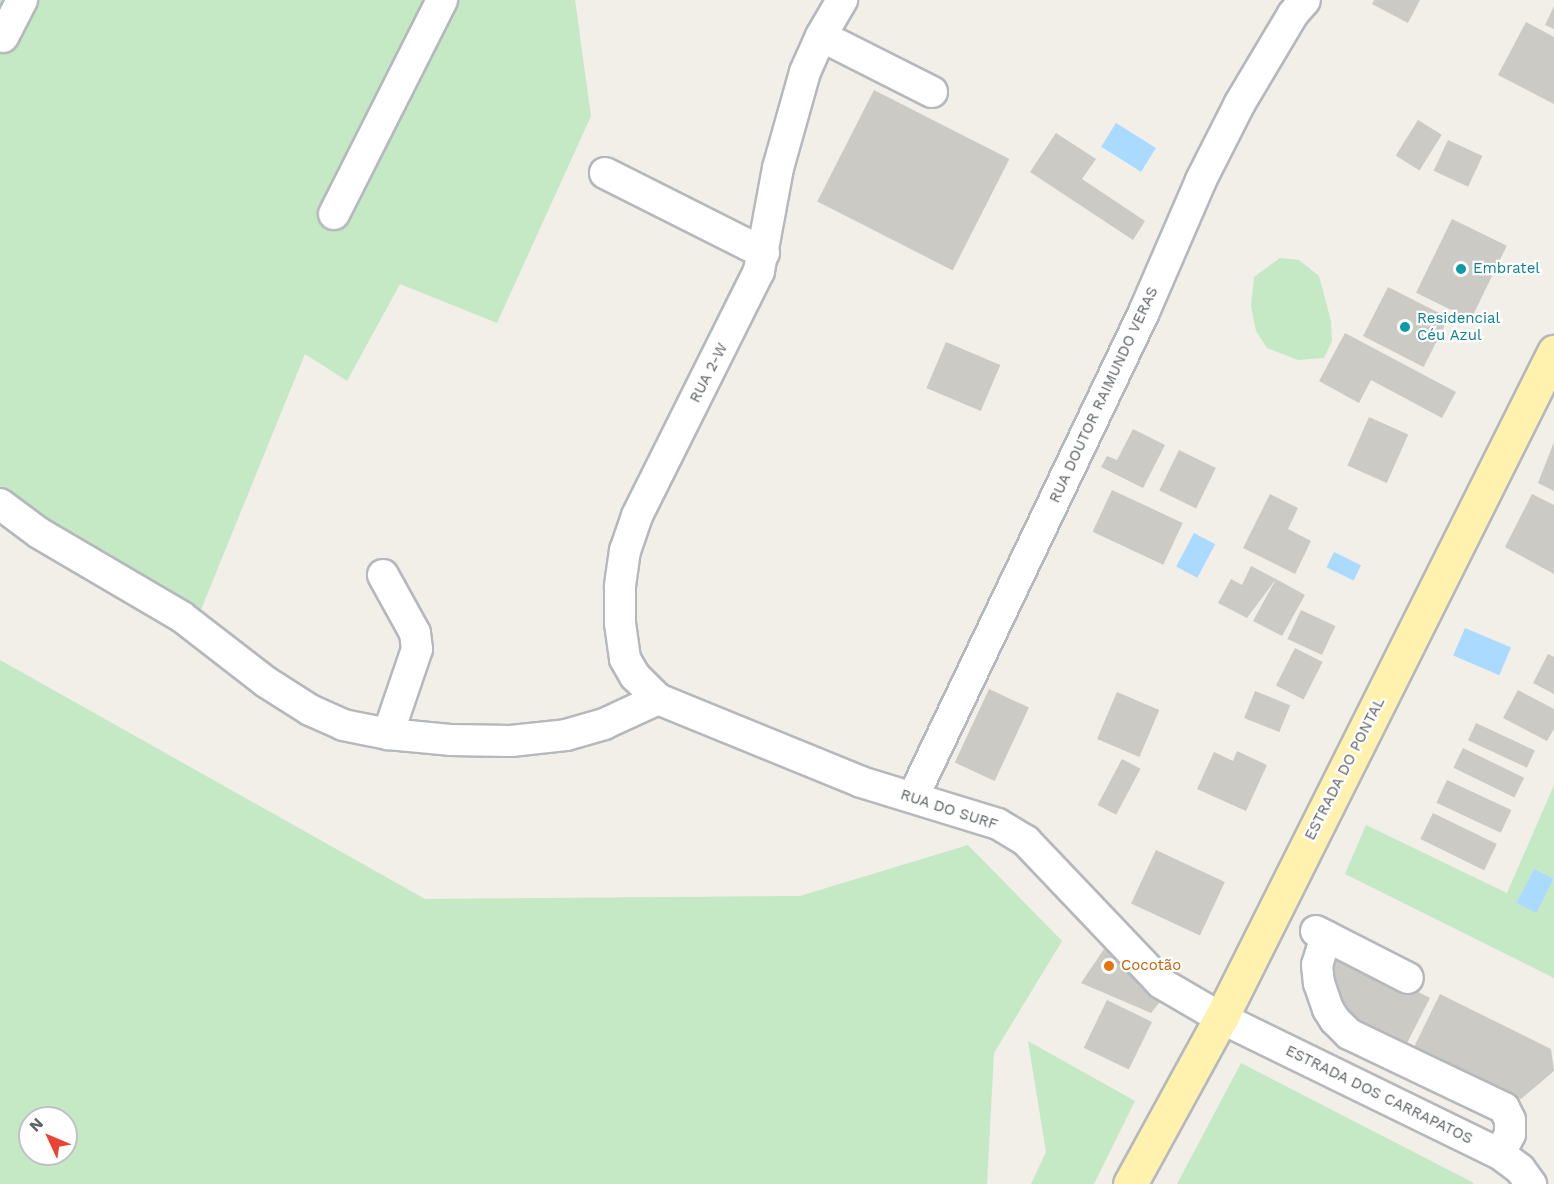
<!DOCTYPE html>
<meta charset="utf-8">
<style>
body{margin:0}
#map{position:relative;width:1554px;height:1184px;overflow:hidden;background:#f1efe8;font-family:"Work Sans",sans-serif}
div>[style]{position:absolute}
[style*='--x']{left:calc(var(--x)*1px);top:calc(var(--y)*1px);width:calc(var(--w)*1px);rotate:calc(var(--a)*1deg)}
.green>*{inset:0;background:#c5e8c5}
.water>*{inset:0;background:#aadaff;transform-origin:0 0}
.building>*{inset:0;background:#cccac5;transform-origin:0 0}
.roads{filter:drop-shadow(2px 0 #b5b8bc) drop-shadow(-2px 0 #b5b8bc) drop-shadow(0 2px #b5b8bc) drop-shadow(0 -2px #b5b8bc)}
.minor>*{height:30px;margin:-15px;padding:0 15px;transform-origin:15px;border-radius:15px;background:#fff}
.major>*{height:33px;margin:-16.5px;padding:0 16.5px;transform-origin:16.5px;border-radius:16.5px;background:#fff2af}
.dots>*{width:16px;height:16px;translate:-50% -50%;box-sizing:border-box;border:3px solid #fff;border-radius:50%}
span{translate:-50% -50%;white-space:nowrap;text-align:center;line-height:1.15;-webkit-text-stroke:4.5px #fff;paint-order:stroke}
.culture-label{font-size:15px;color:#0d838f}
.left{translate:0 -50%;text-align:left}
.street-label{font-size:15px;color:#5f6368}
.food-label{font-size:15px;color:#c56008}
.north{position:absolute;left:18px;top:1106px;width:60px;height:60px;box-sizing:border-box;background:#fff;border:2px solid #bfc1c3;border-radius:50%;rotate:314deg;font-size:16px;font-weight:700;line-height:24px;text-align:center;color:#5f6368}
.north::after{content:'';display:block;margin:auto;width:21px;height:27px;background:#ea4335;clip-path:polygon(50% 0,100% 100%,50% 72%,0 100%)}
</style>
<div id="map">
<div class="green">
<div style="clip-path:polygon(0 0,575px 0,591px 116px,497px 323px,400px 284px,347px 381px,305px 354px,198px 617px,0 493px)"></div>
<div style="clip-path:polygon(1280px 258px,1299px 260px,1319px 276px,1331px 321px,1332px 341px,1324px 358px,1298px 360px,1267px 348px,1256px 331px,1251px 306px,1254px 277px)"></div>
<div style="clip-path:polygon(evenodd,0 660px,425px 899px,800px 896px,968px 845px,1062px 941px,994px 1053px,987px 1184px,0 1184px,0 660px,30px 1118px,66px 1118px,66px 1154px,30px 1154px,30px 1118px)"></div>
<div style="clip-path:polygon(1554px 785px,1554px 978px,1345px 874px,1366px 825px,1507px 893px)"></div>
<div style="clip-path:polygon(1028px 1041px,1135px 1101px,1094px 1184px,1031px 1184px,1046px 1152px)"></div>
<div style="clip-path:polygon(1241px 1063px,1472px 1182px,1474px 1184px,1177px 1184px)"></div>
</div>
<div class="water">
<div style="left:1116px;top:123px;width:47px;height:28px;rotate:32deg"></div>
<div style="left:1194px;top:533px;width:24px;height:38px;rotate:28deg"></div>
<div style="left:1334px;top:552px;width:30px;height:17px;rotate:26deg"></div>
<div style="left:1465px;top:628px;width:50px;height:30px;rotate:23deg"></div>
<div style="left:1534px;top:869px;width:22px;height:38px;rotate:27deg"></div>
</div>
<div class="building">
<div style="clip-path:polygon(1374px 0,1420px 0,1408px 23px,1372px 4px)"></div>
<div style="clip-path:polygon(1554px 6px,1554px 29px,1545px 25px)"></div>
<div style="clip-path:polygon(1526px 22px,1554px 37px,1554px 104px,1498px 75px)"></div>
<div style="left:874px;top:90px;width:152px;height:125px;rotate:27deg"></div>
<div style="left:1418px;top:120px;width:28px;height:42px;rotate:32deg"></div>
<div style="clip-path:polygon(1056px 133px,1096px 159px,1082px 179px,1145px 221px,1133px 240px,1030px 172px)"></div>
<div style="left:1448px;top:140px;width:38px;height:34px;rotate:25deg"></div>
<div style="left:1452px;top:219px;width:61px;height:82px;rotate:26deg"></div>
<div style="left:1388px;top:287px;width:68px;height:55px;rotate:27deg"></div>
<div style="clip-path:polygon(1345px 333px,1456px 392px,1442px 418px,1371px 380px,1359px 403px,1319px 381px)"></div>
<div style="left:946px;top:342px;width:59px;height:50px;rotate:23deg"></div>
<div style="left:1369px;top:417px;width:43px;height:53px;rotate:24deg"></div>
<div style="clip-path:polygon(1133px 429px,1165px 445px,1143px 488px,1101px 467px,1107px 456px,1117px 460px)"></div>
<div style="clip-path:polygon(1554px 442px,1554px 491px,1538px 483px)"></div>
<div style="left:1179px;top:450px;width:41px;height:45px;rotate:26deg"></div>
<div style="left:1112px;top:490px;width:78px;height:46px;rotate:25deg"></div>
<div style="clip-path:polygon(1270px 494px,1298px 508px,1288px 529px,1311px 541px,1295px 574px,1243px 548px)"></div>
<div style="clip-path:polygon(1532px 494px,1554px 505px,1554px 574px,1505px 547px)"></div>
<div style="clip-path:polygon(1251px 566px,1276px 579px,1305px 595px,1282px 636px,1253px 621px,1276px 579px,1247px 618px,1218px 603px,1231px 579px,1242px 585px)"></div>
<div style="left:1301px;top:610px;width:38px;height:32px;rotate:25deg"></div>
<div style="left:1295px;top:648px;width:31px;height:42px;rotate:27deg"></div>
<div style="clip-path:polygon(1548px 654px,1554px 657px,1554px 694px,1533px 683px)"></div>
<div style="left:989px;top:689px;width:44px;height:81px;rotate:25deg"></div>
<div style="clip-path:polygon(1518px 690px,1554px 709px,1554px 729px,1547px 741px,1503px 718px)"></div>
<div style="left:1255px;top:691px;width:38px;height:29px;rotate:22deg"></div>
<div style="left:1117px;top:692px;width:46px;height:51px;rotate:23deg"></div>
<div style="left:1476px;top:723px;width:65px;height:19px;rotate:25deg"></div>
<div style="left:1463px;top:748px;width:68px;height:22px;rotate:26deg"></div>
<div style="clip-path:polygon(1237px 751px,1267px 765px,1246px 811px,1197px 789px,1214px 752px,1233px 761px)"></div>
<div style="left:1122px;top:759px;width:21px;height:52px;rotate:28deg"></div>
<div style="left:1447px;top:780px;width:71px;height:25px;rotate:25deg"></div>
<div style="left:1433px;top:813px;width:71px;height:29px;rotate:26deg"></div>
<div style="left:1156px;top:850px;width:76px;height:59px;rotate:25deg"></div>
<div style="clip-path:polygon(1104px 949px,1163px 998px,1151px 1013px,1081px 983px)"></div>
<div style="clip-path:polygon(1338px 951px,1430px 998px,1402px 1053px,1353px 1028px,1330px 977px)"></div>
<div style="clip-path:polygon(1440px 994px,1551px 1049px,1554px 1071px,1521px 1099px,1411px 1053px)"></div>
<div style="left:1107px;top:1000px;width:50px;height:53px;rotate:26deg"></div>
</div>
<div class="roads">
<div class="minor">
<div style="--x:821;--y:36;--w:42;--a:-59.7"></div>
<div style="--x:3;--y:37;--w:42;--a:-62.8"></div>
<div style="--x:932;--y:92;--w:124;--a:-153.2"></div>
<div style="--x:821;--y:36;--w:39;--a:114"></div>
<div style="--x:805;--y:72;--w:100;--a:105.7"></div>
<div style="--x:778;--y:168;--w:105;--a:100.5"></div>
<div style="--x:759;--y:271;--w:274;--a:116.5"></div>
<div style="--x:637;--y:516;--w:36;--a:109"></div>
<div style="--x:625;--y:550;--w:37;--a:98"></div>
<div style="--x:620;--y:587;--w:36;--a:90"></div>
<div style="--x:620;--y:623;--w:36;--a:82"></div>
<div style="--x:625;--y:659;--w:20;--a:60"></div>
<div style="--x:635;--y:676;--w:33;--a:45"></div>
<div style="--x:658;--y:699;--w:219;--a:22.2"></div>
<div style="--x:861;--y:782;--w:143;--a:17"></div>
<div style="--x:998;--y:824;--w:33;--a:31"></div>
<div style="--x:1026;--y:841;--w:196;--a:46.4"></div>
<div style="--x:1161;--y:983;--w:69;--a:30.3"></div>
<div style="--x:1221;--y:1018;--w:310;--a:26"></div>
<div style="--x:1500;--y:1154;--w:25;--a:37"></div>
<div style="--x:1520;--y:1169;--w:19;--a:54"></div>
<div style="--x:605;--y:173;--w:178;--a:26.7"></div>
<div style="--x:334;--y:214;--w:240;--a:-63.2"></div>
<div style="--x:0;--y:504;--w:49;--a:36.6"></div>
<div style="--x:39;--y:533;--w:166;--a:30.4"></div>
<div style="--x:182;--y:617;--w:106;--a:37.7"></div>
<div style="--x:266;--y:682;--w:52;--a:32.5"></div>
<div style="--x:310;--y:710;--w:36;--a:24"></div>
<div style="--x:343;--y:725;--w:46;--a:11.3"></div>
<div style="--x:388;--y:734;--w:62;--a:5.5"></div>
<div style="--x:450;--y:740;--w:61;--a:0.9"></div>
<div style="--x:511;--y:741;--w:55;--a:-6.2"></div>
<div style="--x:566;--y:735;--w:40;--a:-16"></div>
<div style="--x:604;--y:724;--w:60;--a:-24.8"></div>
<div style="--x:383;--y:575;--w:66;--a:61.1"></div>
<div style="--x:415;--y:633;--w:16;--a:83"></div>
<div style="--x:417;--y:649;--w:90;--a:108.8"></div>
<div style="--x:913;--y:797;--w:537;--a:-64.53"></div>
<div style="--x:1144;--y:312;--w:144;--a:-66.6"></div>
<div style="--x:1201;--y:180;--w:86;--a:-63.1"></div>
<div style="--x:1240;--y:103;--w:104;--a:-59.2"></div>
<div style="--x:1293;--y:14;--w:18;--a:-49"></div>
<div style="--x:1316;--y:931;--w:103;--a:27.1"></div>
<div style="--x:1326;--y:936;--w:30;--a:107"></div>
<div style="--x:1317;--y:965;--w:18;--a:84"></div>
<div style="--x:1319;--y:983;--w:28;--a:71"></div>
<div style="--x:1328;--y:1009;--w:13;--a:58"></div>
<div style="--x:1335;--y:1020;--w:20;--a:45"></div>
<div style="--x:1349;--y:1034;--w:172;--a:25.5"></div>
<div style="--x:1504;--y:1108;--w:13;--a:63"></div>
<div style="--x:1510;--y:1120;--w:14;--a:90"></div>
<div style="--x:1510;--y:1134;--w:22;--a:117"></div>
</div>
<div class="major">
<div style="--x:1130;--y:1184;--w:189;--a:-61.3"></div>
<div style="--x:1221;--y:1018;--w:745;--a:-63.43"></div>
</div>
</div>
<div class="dots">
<div style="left:1461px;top:269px;background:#0f9aa8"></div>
<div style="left:1405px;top:327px;background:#0f9aa8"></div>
<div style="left:1109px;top:966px;background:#e8710a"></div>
</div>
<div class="culture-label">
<span class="left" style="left:1473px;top:269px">Embratel</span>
<span class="left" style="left:1417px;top:327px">Residencial<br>Céu Azul</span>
</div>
<div class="street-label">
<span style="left:709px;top:373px;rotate:-63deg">RUA 2-W</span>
<span style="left:1104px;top:395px;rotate:-65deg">RUA DOUTOR RAIMUNDO VERAS</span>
<span style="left:1345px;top:769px;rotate:-63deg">ESTRADA DO PONTAL</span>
<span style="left:949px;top:810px;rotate:18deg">RUA DO SURF</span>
<span style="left:1379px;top:1095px;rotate:26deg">ESTRADA DOS CARRAPATOS</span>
</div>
<div class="food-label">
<span class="left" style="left:1121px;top:966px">Cocotão</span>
</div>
<div class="north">N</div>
</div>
